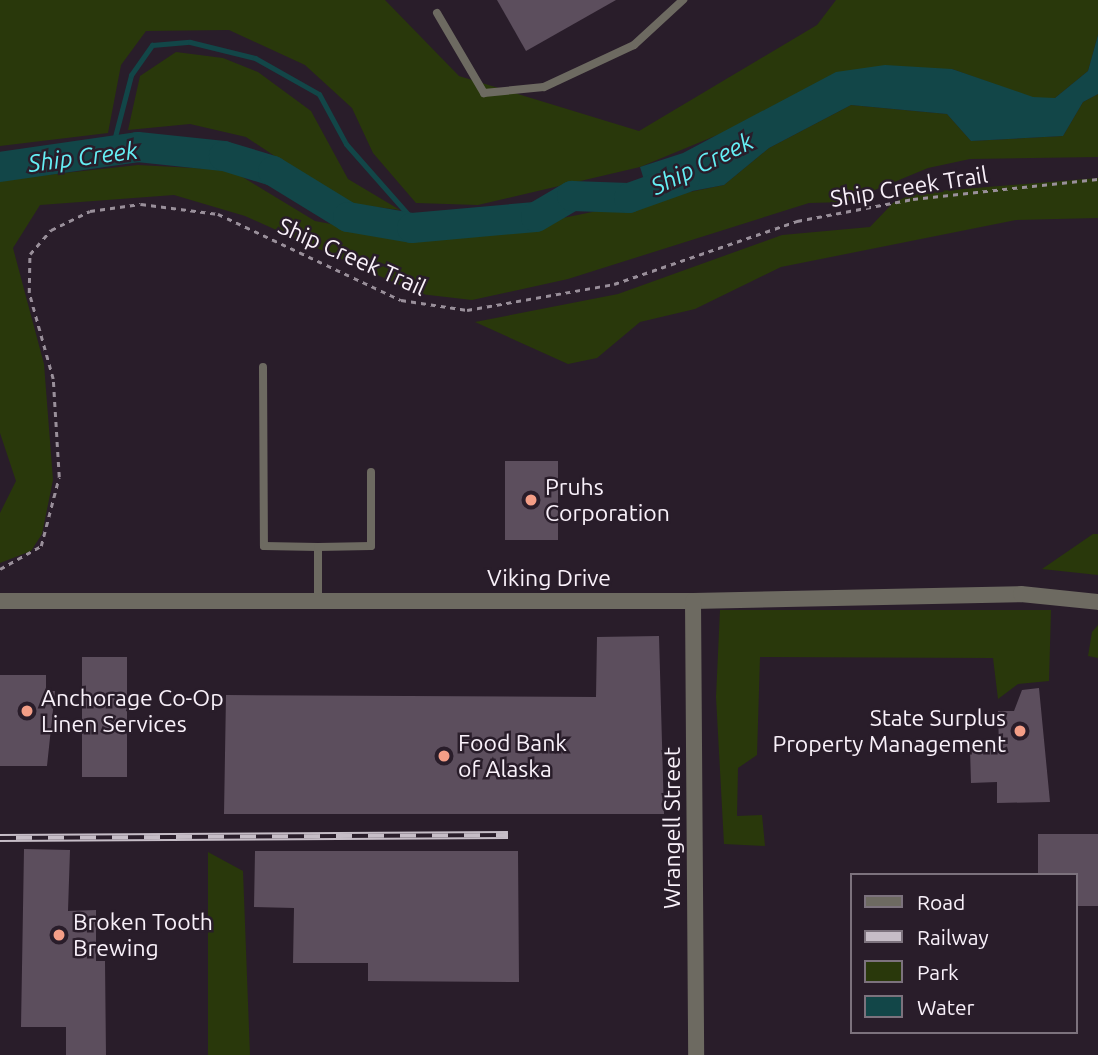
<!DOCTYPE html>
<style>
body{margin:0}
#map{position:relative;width:1098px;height:1055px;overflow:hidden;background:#291d2a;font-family:Ubuntu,sans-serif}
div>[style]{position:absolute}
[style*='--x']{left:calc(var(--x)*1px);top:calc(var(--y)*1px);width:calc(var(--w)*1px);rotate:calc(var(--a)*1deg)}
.green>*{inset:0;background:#29380b}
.water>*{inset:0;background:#124648}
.stream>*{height:5px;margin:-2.5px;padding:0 2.5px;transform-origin:2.5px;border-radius:2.5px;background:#124648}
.river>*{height:30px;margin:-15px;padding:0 15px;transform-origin:15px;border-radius:15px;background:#124648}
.building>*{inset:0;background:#5c4e5d;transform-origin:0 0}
.path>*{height:2.5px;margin-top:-1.25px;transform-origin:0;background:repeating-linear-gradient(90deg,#998f9a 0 5px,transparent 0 10px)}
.lane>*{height:8px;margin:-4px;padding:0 4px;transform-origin:4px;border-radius:4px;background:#6d6a61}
.street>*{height:16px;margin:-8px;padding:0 8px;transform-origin:8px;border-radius:8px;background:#6d6a61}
.rail>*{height:8px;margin-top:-4px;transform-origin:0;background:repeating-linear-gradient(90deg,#291d2a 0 16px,#c6bdc7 0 32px);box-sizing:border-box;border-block:2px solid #c6bdc7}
.dots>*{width:19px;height:19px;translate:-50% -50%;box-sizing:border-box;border:4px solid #291d2a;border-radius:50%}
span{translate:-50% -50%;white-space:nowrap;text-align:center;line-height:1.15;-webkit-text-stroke:5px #291d2a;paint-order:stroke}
.street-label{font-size:23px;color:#f9f1fa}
.poi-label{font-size:23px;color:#f9f1fa}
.left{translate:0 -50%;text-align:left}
.right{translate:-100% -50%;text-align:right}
.water-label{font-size:24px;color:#65eff5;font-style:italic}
.legend{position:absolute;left:850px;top:873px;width:228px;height:161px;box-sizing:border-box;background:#291d2a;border:2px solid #7c727d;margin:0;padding:9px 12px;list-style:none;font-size:21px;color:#f9f1fa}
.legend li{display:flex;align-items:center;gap:14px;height:35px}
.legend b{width:35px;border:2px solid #7c727d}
</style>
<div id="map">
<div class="green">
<div style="clip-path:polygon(0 0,385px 0,459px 76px,639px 131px,817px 25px,836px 0,1098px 0,1098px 35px,1088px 71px,1055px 98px,1033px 98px,952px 69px,744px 124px,640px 167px,478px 205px,416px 203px,373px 153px,352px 108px,305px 65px,229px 30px,146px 31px,121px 65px,108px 133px,0 146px)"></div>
<div style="clip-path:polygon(176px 52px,223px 58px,258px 72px,311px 111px,348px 179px,400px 210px,345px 203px,246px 137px,190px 124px,128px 130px,140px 76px)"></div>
<div style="clip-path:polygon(1098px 94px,1098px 157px,970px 159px,928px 168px,846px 202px,809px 203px,568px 279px,472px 300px,420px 294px,245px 216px,174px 195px,40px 205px,13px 248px,44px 364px,53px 480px,42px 534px,31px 551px,0 563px,0 513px,16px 481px,0 433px,0 180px,138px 165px,231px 170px,315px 221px,394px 236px,480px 235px,724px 185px,769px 148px,851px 105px,947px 114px,971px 141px,1063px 136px,1083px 102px)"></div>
<div style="clip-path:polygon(1098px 178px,1098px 218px,1016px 220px,781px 267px,695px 309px,640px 322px,597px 358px,568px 364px,475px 322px,618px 294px,782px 235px,870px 227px,893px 203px,915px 193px)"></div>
<div style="clip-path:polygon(1093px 534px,1098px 534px,1098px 575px,1042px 569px)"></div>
<div style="clip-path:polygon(720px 610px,1051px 610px,1049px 681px,1018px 684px,998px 699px,993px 658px,760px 657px,757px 755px,738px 768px,737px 816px,762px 815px,765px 846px,724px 844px,716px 697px)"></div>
<div style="clip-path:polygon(1098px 625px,1098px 658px,1088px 656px,1092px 632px)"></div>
<div style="clip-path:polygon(208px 852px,243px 871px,250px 1055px,208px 1055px)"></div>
</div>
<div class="water">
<div style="clip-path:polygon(1098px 35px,1098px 94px,1083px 102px,1063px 136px,971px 141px,947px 114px,851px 105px,769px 148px,724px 185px,650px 199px,640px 167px,683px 153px,836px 72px,885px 65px,952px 69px,1033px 97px,1055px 98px,1088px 71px)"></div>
</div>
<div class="stream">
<div style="--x:111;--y:152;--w:80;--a:-75.4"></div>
<div style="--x:131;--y:75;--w:37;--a:-55"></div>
<div style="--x:152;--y:45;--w:38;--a:-5"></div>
<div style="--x:190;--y:42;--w:67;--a:13.8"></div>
<div style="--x:255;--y:58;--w:73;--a:29.4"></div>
<div style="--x:319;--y:94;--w:57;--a:61.6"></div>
<div style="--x:346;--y:144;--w:112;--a:48.6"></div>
</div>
<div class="river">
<div style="--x:0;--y:167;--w:139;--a:-8.2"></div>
<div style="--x:138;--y:147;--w:86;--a:6"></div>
<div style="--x:224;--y:156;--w:51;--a:17"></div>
<div style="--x:273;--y:171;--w:88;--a:31.5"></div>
<div style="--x:348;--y:217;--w:65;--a:9.8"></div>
<div style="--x:412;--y:228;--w:124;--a:-5.1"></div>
<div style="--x:536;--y:217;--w:42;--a:-30.3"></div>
<div style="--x:572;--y:196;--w:57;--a:2"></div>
<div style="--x:629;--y:198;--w:59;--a:-19.7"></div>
</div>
<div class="building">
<div style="clip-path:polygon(497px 0,616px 0,526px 51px)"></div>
<div style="left:505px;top:461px;width:53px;height:79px"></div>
<div style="clip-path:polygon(659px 636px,664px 814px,224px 814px,226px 695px,596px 697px,597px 637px)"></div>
<div style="left:82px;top:657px;width:45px;height:120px"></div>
<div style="clip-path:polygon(0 675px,46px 675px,46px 691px,55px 691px,47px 766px,0 766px)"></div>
<div style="clip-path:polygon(1039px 688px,1050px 802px,997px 803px,997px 782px,971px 783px,970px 749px,999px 748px,998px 711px,1014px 711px,1022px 690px)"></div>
<div style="clip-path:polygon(1038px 834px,1098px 834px,1098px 906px,1075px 906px,1075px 875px,1038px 875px)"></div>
<div style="clip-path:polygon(24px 849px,70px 850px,68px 911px,96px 910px,96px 961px,105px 961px,106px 1055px,66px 1055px,66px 1027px,21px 1027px)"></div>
<div style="clip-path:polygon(255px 851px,518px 851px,519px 982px,368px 981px,368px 963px,293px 963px,294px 908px,254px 907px)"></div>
</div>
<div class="path">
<div style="--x:0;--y:569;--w:47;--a:-29.3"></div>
<div style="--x:41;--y:546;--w:71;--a:-75.4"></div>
<div style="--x:59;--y:477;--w:98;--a:-93.5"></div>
<div style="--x:53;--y:379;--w:89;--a:-105.6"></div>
<div style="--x:29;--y:293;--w:39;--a:-89"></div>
<div style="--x:30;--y:254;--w:32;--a:-49"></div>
<div style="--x:51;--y:230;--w:43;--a:-26"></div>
<div style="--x:90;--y:211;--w:51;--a:-7.8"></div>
<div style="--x:141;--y:204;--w:78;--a:7.4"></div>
<div style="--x:218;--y:214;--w:202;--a:25.2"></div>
<div style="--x:401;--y:300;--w:67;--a:8.6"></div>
<div style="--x:467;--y:310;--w:149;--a:-10"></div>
<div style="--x:614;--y:284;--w:194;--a:-19"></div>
<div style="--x:797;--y:221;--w:118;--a:-10.7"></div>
<div style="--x:913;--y:199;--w:186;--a:-6.2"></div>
</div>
<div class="lane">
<div style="--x:437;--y:13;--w:93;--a:59.6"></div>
<div style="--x:484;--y:93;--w:60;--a:-5.7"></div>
<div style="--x:544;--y:87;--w:99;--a:-25"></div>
<div style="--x:634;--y:45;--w:67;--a:-42.6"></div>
<div style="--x:263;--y:367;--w:179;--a:89.7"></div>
<div style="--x:264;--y:546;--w:54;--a:1.1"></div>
<div style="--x:318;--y:547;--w:54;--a:90"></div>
<div style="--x:318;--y:547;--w:53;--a:-1.1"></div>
<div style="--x:371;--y:546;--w:74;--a:-90"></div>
</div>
<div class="street">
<div style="--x:0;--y:601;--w:693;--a:0"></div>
<div style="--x:693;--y:601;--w:328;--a:-1.2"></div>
<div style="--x:1021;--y:594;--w:77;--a:5.9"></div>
<div style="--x:693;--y:601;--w:454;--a:89.6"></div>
</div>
<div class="rail">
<div style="--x:0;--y:838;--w:508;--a:-0.34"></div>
</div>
<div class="dots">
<div style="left:531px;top:500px;background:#f49e87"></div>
<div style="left:27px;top:711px;background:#f49e87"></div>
<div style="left:1020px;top:731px;background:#f49e87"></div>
<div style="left:444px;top:756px;background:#f49e87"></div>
<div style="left:59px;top:935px;background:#f49e87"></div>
</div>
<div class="street-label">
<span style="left:909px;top:187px;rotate:-9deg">Ship Creek Trail</span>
<span style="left:352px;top:257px;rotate:24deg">Ship Creek Trail</span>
<span style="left:549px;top:578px">Viking Drive</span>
<span style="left:672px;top:828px;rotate:-90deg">Wrangell Street</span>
</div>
<div class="poi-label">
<span class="left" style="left:545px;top:500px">Pruhs<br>Corporation</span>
<span class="left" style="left:41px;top:711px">Anchorage Co-Op<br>Linen Services</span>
<span class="right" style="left:1006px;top:731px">State Surplus<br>Property Management</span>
<span class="left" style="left:458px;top:756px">Food Bank<br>of Alaska</span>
<span class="left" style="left:73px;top:935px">Broken Tooth<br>Brewing</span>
</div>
<div class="water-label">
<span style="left:83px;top:157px;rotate:-7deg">Ship Creek</span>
<span style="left:702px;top:164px;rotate:-26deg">Ship Creek</span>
</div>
<ul class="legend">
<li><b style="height:9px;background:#6d6a61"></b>Road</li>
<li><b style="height:9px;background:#c6bdc7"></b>Railway</li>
<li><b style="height:19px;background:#29380b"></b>Park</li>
<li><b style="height:19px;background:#124648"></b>Water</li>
</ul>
</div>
